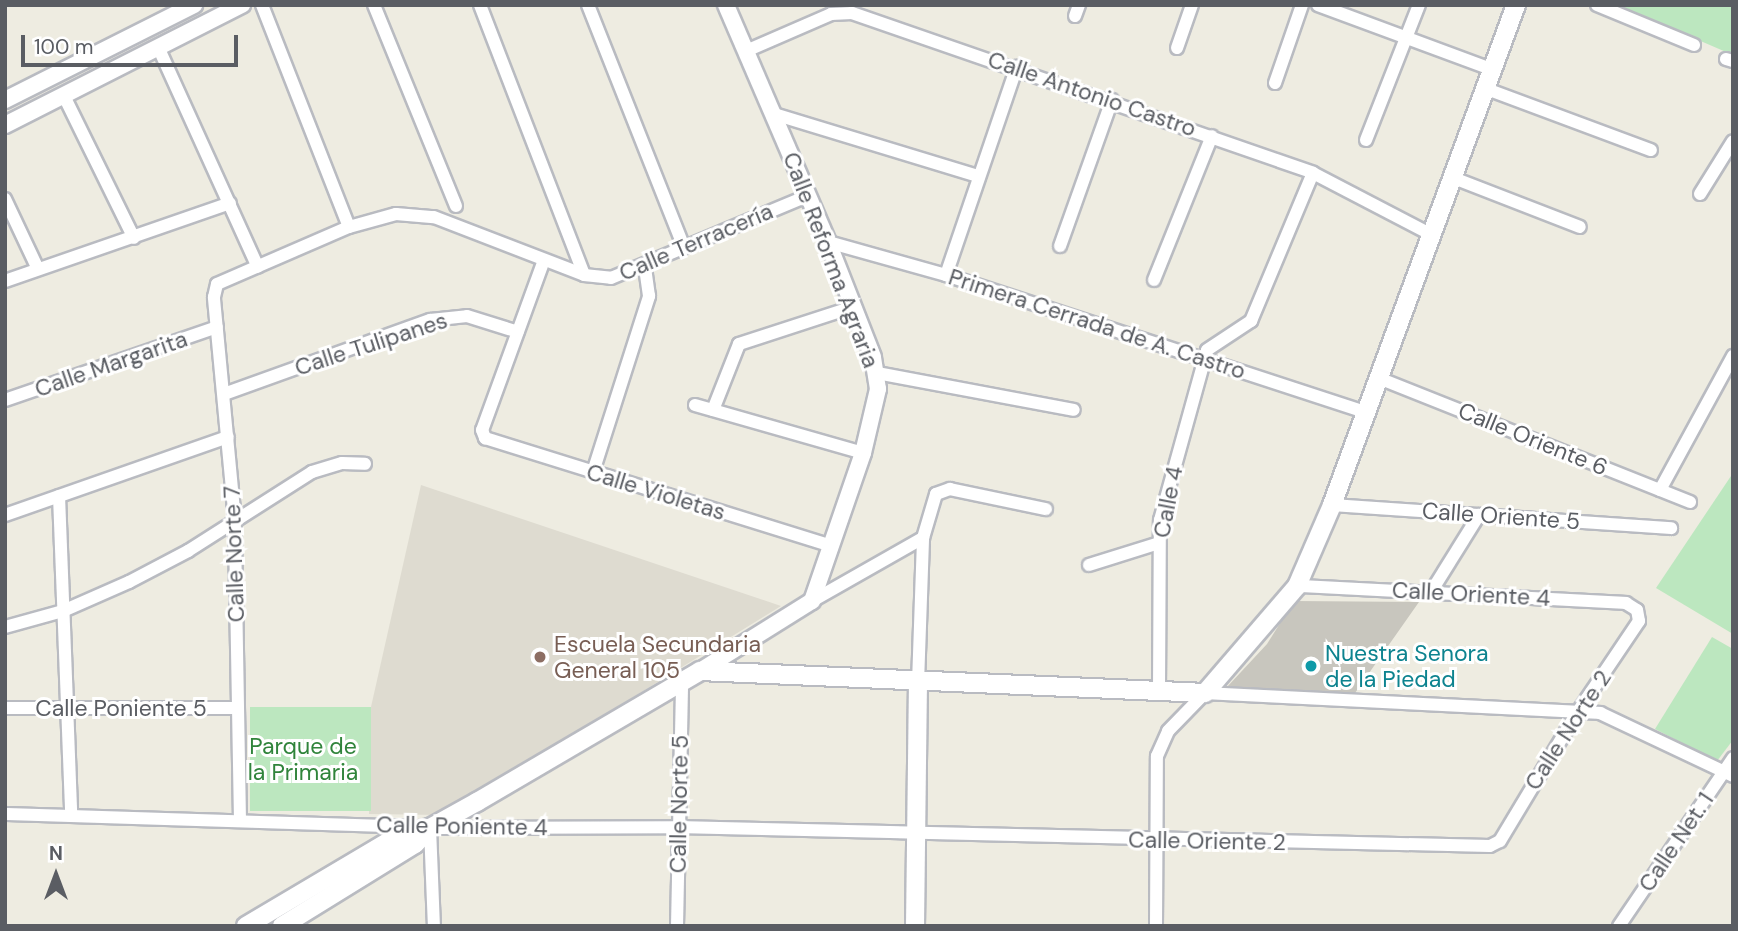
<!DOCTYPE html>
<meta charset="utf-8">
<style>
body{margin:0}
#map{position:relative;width:1738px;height:931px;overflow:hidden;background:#eeece1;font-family:"DM Sans",sans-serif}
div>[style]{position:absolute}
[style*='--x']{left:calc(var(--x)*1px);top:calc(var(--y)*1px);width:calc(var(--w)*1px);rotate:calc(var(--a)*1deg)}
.education>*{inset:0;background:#dedbd0}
.green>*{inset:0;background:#bce7bf;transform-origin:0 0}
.building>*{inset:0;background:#c8c6be}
.roads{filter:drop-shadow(2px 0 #b9bbc1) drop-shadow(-2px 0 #b9bbc1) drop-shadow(0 2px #b9bbc1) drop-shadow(0 -2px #b9bbc1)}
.minor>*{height:12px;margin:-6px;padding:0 6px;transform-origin:6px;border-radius:6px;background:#fff}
.tertiary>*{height:16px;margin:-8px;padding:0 8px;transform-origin:8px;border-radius:8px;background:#fff}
.secondary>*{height:18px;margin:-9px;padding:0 9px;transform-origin:9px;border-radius:9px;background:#fff}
.dots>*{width:19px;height:19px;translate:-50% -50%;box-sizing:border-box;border:4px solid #fff;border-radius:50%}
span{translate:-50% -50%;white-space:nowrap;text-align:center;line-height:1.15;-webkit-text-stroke:6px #fff;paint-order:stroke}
.street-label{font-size:23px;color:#5a5d63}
.education-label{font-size:23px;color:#785e54}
.left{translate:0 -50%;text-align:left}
.culture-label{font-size:23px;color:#0d838f}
.park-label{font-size:23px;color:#30843b}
.frame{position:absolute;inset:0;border:7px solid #5a5d63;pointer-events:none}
.north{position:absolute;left:21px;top:840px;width:70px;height:70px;-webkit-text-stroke:5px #fff;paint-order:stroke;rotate:0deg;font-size:19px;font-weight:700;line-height:28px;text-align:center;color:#5a5d63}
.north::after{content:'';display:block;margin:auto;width:24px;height:32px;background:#5a5d63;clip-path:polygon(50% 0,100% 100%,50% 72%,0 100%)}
.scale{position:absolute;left:21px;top:35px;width:217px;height:32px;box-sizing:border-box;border:4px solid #5a5d63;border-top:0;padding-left:9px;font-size:21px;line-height:24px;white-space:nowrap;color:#5a5d63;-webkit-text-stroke:5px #fff;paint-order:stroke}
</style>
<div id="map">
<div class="education">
<div style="clip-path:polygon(421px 485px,781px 606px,442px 815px,369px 814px,371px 707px)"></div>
</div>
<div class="green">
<div style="clip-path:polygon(1617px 5px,1733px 5px,1733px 55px)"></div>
<div style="clip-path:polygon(1733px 473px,1733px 634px,1656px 588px)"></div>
<div style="clip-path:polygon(1712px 637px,1733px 649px,1733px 740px,1717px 761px,1655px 729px)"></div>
<div style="left:250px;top:707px;width:121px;height:104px"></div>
</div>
<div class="building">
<div style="clip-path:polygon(1294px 601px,1419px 602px,1355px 693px,1227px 687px,1267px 644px)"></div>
</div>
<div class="roads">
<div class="minor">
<div style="--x:262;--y:5;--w:238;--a:68.6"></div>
<div style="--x:374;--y:5;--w:217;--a:67.8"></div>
<div style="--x:480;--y:5;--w:289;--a:68.9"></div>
<div style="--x:588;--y:5;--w:260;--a:68.4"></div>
<div style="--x:1318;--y:5;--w:184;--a:20.3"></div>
<div style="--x:1597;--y:5;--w:105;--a:22.4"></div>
<div style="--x:1075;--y:16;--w:12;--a:-70"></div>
<div style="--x:1177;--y:48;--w:46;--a:-70.8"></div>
<div style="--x:159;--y:49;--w:239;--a:65.6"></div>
<div style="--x:746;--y:51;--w:93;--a:-23.5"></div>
<div style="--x:831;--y:14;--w:21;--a:-3"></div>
<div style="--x:852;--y:13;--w:488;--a:19.1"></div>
<div style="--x:1313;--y:173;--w:132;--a:27.5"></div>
<div style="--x:1726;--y:59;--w:7;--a:16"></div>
<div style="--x:1275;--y:83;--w:83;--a:-70.9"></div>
<div style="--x:1484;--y:88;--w:178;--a:20.4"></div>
<div style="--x:64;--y:96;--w:158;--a:63.8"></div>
<div style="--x:774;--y:114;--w:213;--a:16.9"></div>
<div style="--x:1366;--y:140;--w:145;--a:-68.6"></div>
<div style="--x:1451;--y:177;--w:138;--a:21.2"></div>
<div style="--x:1700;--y:194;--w:62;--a:-58.1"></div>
<div style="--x:5;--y:199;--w:77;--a:64.8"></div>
<div style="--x:828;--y:242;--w:123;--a:15.6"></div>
<div style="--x:946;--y:275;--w:440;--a:18.1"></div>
<div style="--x:1060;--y:246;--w:155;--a:-70.4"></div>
<div style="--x:544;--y:260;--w:181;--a:110"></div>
<div style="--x:482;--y:430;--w:9;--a:69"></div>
<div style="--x:485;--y:438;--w:359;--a:17.3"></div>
<div style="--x:946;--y:275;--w:220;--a:-71.2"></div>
<div style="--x:1154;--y:280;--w:155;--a:-68.1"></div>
<div style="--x:5;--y:281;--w:238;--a:-19.1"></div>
<div style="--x:877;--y:373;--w:200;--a:10.6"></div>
<div style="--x:1376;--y:377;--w:338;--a:21.7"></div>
<div style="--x:224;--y:394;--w:219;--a:-19.8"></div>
<div style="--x:430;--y:320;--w:37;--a:-6"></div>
<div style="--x:467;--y:316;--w:53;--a:17.4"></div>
<div style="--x:5;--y:400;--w:224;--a:-19"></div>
<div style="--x:695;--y:405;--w:175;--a:15.9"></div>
<div style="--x:713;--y:410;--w:71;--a:-68.5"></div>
<div style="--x:739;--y:344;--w:120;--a:-18"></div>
<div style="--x:593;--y:472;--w:185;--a:-72.3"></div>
<div style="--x:649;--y:296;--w:30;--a:-98"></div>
<div style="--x:1660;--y:490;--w:153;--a:-61.4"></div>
<div style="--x:59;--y:496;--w:319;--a:87.8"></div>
<div style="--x:1332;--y:505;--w:340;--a:3.9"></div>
<div style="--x:5;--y:515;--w:236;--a:-19.3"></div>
<div style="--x:1089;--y:565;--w:73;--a:-17.4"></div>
<div style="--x:1431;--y:592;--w:91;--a:-58.1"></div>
<div style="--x:812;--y:601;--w:128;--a:-29.6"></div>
<div style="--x:5;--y:627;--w:60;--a:-15.4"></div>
<div style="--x:63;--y:611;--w:72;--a:-23.7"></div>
<div style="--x:129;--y:582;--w:67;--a:-27.7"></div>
<div style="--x:188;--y:551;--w:147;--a:-32.5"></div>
<div style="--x:312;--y:472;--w:31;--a:-17"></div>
<div style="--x:342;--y:463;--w:23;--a:2"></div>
<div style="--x:918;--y:683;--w:145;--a:-88"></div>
<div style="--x:923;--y:538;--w:46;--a:-73.5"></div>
<div style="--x:936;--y:494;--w:15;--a:-20"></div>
<div style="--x:950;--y:489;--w:98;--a:11.8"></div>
<div style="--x:1159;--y:691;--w:171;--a:-89.7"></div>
<div style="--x:1160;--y:520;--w:176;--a:-74.5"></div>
<div style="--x:1207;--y:350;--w:53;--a:-33.4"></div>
<div style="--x:1251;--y:321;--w:160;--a:-67.3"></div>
<div style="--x:5;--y:708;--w:232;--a:0"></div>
<div style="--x:5;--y:814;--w:407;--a:1.8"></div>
<div style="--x:240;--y:821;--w:300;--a:-91"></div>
<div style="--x:235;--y:521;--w:225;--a:-95.4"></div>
<div style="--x:214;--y:297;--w:13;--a:-77"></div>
<div style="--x:217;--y:284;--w:144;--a:-23.4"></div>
<div style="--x:349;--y:227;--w:49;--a:-15.5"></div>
<div style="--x:396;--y:214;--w:38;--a:5"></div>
<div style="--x:434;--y:217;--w:161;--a:21.1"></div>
<div style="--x:584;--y:275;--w:27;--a:6"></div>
<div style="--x:611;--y:278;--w:212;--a:-22.7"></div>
<div style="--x:430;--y:828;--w:98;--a:87.7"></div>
<div style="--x:434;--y:828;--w:243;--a:-0.2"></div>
<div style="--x:677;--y:827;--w:813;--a:1.34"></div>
<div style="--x:1490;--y:846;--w:11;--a:-27"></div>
<div style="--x:1500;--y:841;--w:149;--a:-59"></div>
<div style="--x:1577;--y:713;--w:111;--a:-56"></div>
<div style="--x:1639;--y:621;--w:11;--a:-100"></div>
<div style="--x:1637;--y:610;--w:13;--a:-148"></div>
<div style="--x:1626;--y:603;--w:329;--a:-177"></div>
<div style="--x:677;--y:926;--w:244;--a:-88.8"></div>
<div style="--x:1156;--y:926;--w:170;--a:-89.7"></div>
<div style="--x:1157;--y:756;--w:27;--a:-66"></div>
<div style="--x:1168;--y:731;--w:53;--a:-45.8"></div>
<div style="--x:1205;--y:693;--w:396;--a:2.9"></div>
<div style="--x:1600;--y:713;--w:147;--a:25.3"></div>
<div style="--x:1619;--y:926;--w:203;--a:-55.8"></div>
</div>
<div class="tertiary">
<div style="--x:5;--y:100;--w:212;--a:-26.7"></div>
<div style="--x:5;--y:125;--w:266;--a:-26.9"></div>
<div style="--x:700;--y:671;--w:132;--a:-32"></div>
<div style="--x:812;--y:601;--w:157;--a:-71"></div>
<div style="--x:863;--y:453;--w:66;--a:-76.8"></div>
<div style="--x:878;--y:389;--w:32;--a:-99"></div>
<div style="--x:873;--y:357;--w:123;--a:-111.4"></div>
<div style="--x:828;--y:242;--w:258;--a:-113.3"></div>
</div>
<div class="secondary">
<div style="--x:246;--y:926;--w:178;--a:-30.7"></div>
<div style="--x:399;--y:835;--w:32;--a:-13"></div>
<div style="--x:430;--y:828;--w:54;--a:-29"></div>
<div style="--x:477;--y:802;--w:259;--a:-30.4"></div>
<div style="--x:700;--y:671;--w:505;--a:2.49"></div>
<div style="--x:1205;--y:693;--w:141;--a:-49.3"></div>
<div style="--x:1297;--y:586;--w:88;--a:-66.6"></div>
<div style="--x:1332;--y:505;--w:533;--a:-69.8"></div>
<div style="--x:282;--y:926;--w:156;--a:-31.7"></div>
<div style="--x:415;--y:844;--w:22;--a:-47"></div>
<div style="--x:915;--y:926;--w:243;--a:-89.3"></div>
</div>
</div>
<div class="dots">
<div style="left:540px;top:657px;background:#8d6e63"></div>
<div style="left:1311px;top:666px;background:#0f9aa8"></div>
</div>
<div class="street-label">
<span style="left:1092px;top:94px;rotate:19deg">Calle Antonio Castro</span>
<span style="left:696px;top:242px;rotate:-23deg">Calle Terracería</span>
<span style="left:831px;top:260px;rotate:69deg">Calle Reforma Agraria</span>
<span style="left:1097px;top:324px;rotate:18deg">Primera Cerrada de A. Castro</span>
<span style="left:371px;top:344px;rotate:-18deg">Calle Tulipanes</span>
<span style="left:111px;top:364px;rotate:-19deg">Calle Margarita</span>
<span style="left:1533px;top:439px;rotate:22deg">Calle Oriente 6</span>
<span style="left:656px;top:492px;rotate:17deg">Calle Violetas</span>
<span style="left:1168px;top:502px;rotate:-79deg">Calle 4</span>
<span style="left:1501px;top:516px;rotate:4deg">Calle Oriente 5</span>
<span style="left:234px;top:554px;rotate:-92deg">Calle Norte 7</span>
<span style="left:1471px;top:594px;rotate:3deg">Calle Oriente 4</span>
<span style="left:121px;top:708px">Calle Poniente 5</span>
<span style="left:1568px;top:730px;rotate:-57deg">Calle Norte 2</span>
<span style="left:679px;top:804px;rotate:-89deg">Calle Norte 5</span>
<span style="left:462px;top:826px;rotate:1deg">Calle Poniente 4</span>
<span style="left:1207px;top:841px;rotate:1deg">Calle Oriente 2</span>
<span style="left:1676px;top:842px;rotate:-56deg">Calle Net. 1</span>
</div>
<div class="education-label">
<span class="left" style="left:554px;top:657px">Escuela Secundaria<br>General 105</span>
</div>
<div class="culture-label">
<span class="left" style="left:1325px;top:666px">Nuestra Senora<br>de la Piedad</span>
</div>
<div class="park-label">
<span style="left:303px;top:759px">Parque de<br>la Primaria</span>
</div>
<div class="frame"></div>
<div class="north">N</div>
<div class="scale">100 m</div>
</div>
